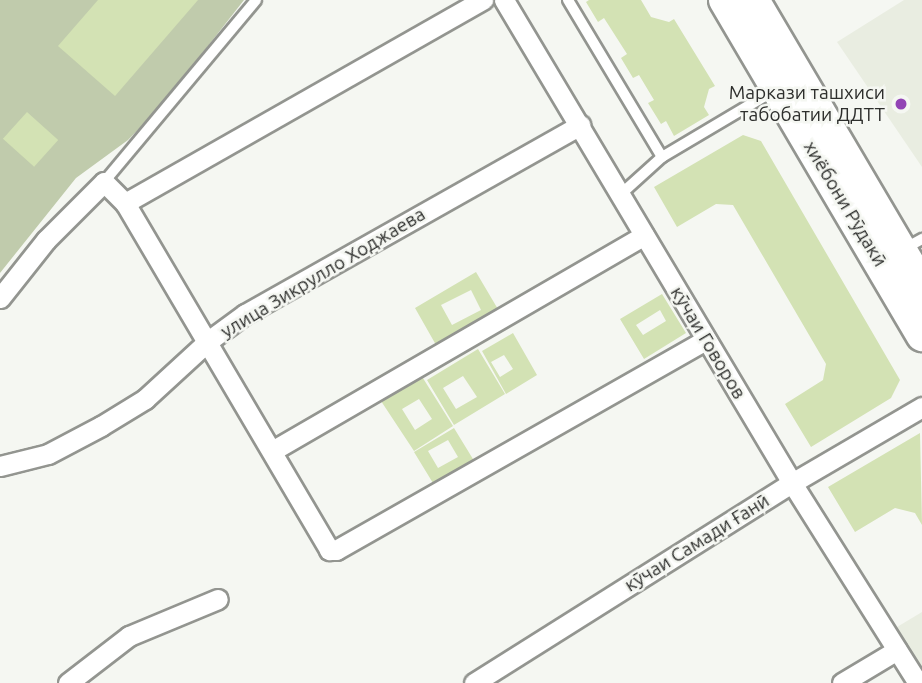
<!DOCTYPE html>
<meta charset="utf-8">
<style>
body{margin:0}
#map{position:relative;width:922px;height:683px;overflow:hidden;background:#f5f7f2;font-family:Ubuntu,sans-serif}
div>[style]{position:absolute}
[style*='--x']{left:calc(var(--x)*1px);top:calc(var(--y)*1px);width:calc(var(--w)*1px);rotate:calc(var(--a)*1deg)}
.built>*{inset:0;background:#e9ede1}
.green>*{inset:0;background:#c0cbac}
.building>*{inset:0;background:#d3e2b4;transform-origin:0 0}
.roads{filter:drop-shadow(2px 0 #939590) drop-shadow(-2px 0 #939590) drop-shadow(0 2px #939590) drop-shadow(0 -2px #939590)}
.service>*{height:10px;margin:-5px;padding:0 5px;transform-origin:5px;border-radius:5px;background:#fff}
.minor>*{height:19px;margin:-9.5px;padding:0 9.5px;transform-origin:9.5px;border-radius:9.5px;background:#fff}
.trunk>*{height:32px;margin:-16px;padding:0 16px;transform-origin:16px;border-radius:16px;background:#fff}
.dots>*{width:19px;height:19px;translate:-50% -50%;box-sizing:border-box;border:4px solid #f5f7f2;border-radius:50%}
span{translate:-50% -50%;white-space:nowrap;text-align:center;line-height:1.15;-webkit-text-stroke:5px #f5f7f2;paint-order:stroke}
.poi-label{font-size:19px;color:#2e2f2d}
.right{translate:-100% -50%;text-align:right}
.street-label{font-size:19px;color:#2e2f2d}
</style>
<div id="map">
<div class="built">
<div style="clip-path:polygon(904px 0,922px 0,922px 167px,837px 42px)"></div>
<div style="clip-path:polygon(922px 612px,922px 679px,892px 630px)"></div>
</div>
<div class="green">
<div style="clip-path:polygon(0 0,244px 0,161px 106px,128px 140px,76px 178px,0 273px)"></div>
</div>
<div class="building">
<div style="clip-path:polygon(98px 0,198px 0,115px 96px,58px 46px)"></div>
<div style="clip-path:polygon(589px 0,641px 0,651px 17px,669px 22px,674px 19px,715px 86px,709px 89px,704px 107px,709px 115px,674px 136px,666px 121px,661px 124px,648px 103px,654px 100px,639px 75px,633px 78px,621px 58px,627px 54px,604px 18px,598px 22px,586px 2px)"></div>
<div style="left:27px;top:112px;width:42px;height:36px;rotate:42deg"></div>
<div style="clip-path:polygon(743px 135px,761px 141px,900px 380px,891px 398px,811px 447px,785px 404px,823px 380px,826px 364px,733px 205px,716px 204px,677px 227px,654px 187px)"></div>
<div style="clip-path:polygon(evenodd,476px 272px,502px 316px,440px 352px,415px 308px,476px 272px,471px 290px,481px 310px,452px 325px,441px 305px,471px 290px)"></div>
<div style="clip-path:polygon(evenodd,662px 294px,686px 333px,644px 359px,620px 319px,662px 294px,660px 310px,666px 321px,643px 335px,636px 325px,660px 310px)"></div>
<div style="clip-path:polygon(evenodd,513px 333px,537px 375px,506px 394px,482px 351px,513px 333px,504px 355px,513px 369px,500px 377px,491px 362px,504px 355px)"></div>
<div style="clip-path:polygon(evenodd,478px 349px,505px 394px,454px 425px,427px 380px,478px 349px,463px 376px,477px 397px,456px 409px,443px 388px,463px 376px)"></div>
<div style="clip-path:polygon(evenodd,421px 375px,453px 426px,414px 451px,381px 401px,421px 375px,419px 399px,432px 419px,415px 430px,402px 409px,419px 399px)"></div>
<div style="clip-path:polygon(evenodd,454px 428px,476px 464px,436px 488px,414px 452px,454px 428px,448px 440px,458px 457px,438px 468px,428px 451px,448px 440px)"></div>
<div style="clip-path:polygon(920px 433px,922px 525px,915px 513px,895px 508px,855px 532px,828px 487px)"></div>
</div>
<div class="roads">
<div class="service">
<div style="--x:568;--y:0;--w:183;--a:59.1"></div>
<div style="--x:104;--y:182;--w:237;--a:-50.1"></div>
<div style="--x:621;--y:194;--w:55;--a:-42.1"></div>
<div style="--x:662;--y:157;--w:129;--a:-30.7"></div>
<div style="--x:904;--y:249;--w:21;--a:-29"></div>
</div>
<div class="minor">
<div style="--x:504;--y:0;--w:562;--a:59.19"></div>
<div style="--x:792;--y:483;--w:236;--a:57.8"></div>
<div style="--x:125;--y:203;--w:412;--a:-29.6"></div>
<div style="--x:0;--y:298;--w:74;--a:-51.6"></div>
<div style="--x:46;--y:240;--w:82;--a:-45"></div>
<div style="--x:104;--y:182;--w:30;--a:45"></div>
<div style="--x:125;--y:203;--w:403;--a:59.5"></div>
<div style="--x:329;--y:550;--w:7;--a:0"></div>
<div style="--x:336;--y:550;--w:425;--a:-29.6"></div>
<div style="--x:272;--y:451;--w:430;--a:-30.1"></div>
<div style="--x:0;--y:466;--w:49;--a:-14"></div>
<div style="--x:48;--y:454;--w:60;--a:-27.8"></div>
<div style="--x:101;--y:426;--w:52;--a:-31.5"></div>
<div style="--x:145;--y:399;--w:84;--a:-42.6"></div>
<div style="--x:207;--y:342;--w:47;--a:-36.4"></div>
<div style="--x:245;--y:314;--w:385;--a:-29.4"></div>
<div style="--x:68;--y:683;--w:77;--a:-37.6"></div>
<div style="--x:129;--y:636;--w:96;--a:-22.6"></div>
<div style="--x:474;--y:683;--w:376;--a:-32.2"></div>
<div style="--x:792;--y:483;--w:151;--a:-30.3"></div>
<div style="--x:842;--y:683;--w:64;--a:-31"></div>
</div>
<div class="trunk">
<div style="--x:725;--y:0;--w:389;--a:59.5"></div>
<div style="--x:753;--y:0;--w:333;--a:59.5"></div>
</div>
</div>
<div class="dots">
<div style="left:901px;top:104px;background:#9244b5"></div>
</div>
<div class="poi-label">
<span class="right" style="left:885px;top:104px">Маркази ташхиси<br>табобатии ДДТТ</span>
</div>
<div class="street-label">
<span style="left:845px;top:204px;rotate:59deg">хиёбони Рӯдакӣ</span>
<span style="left:323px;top:273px;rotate:-31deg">улица Зикрулло Ходжаева</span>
<span style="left:708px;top:343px;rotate:59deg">кӯчаи Говоров</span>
<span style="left:697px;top:543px;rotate:-32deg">кӯчаи Самади Ғанӣ</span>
</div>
</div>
